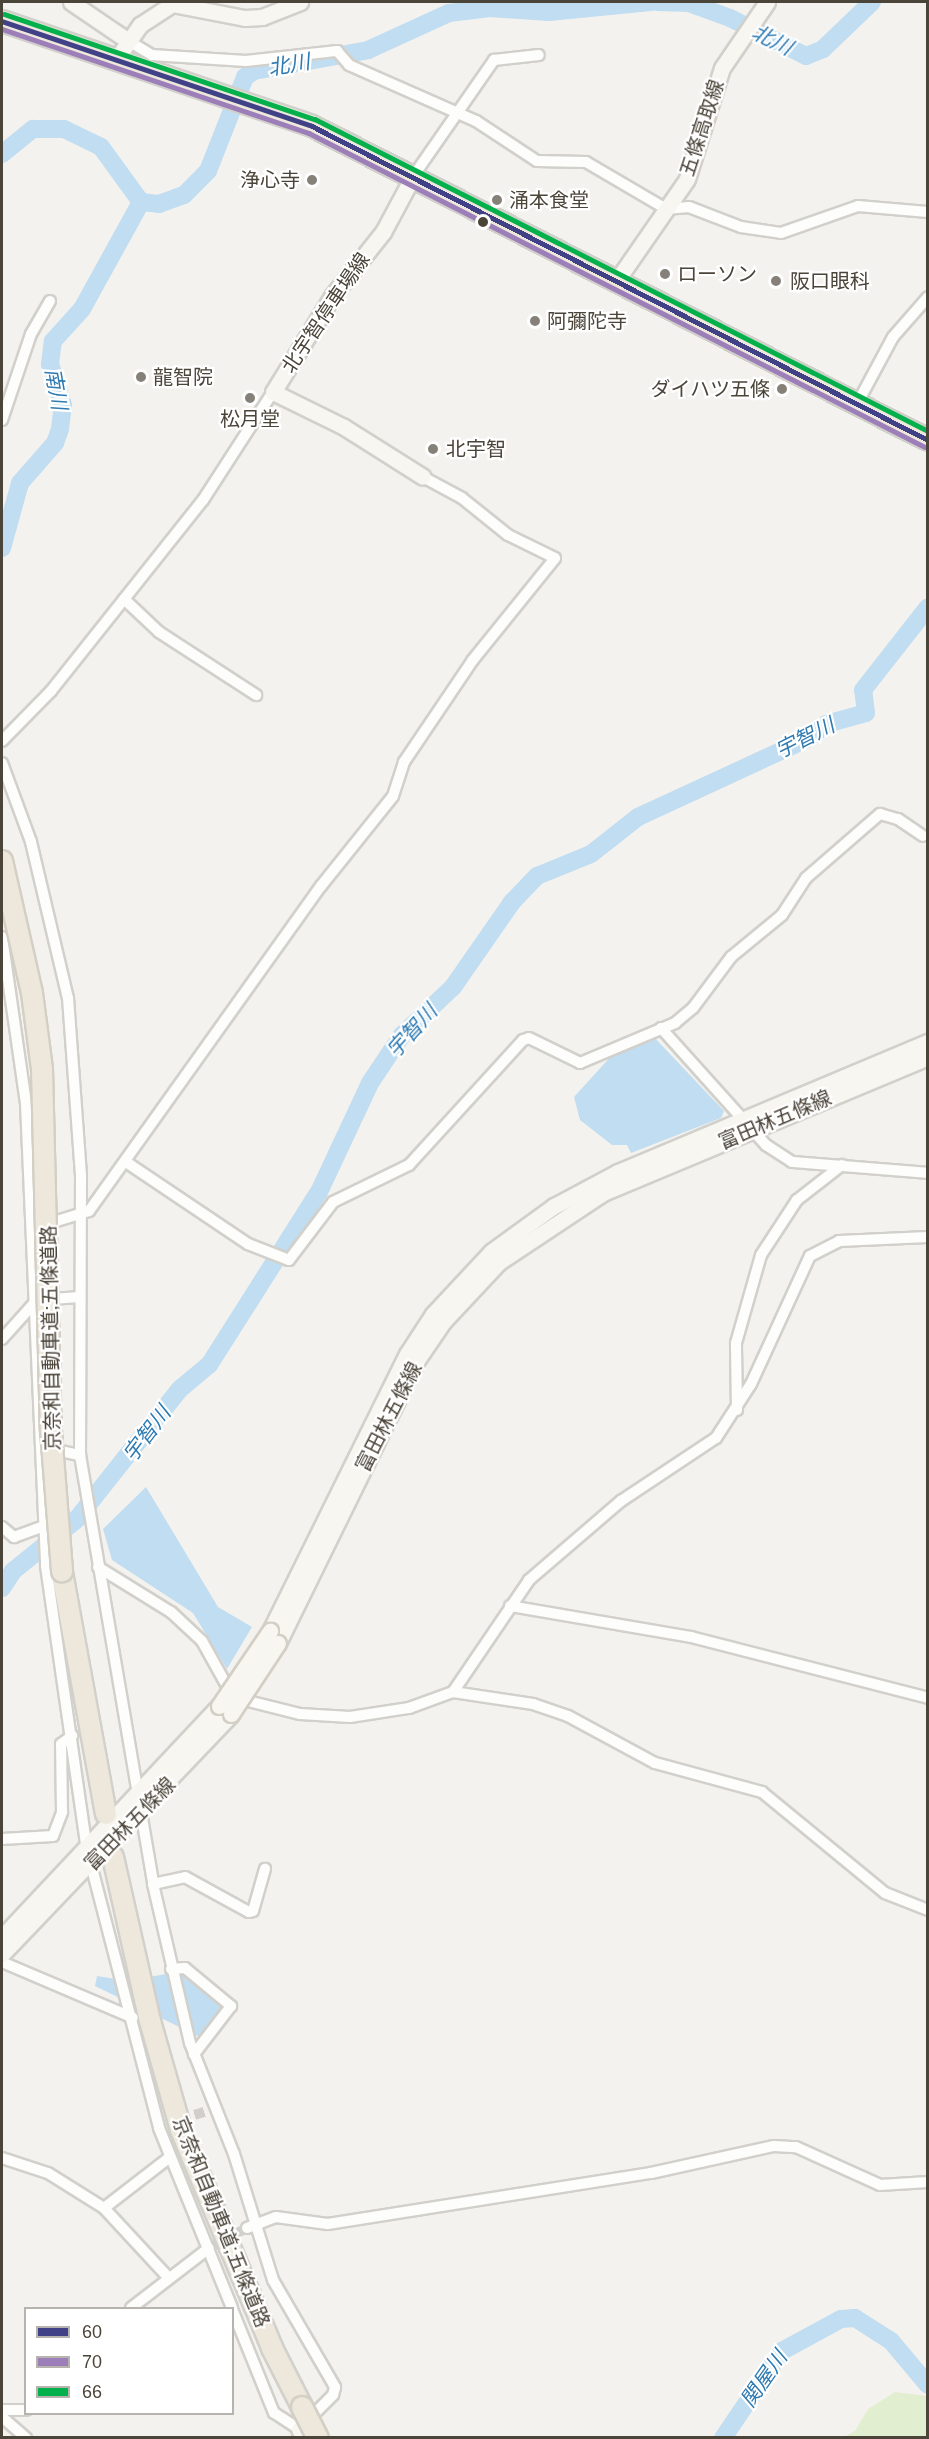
<!DOCTYPE html>
<meta charset="utf-8">
<style>
body{margin:0}
#map{position:relative;width:929px;height:2439px;overflow:hidden;background:#f4f2ee;font-family:Helvetica,"Noto Sans JP",sans-serif}
div>[style]{position:absolute}
[style*='--x']{left:calc(var(--x)*1px);top:calc(var(--y)*1px);width:calc(var(--w)*1px);rotate:calc(var(--a)*1deg)}
.green>*{inset:0;background:#e1eecf}
.water>*{inset:0;background:#c0ddf1}
.river>*{height:18px;margin:-9px;padding:0 9px;transform-origin:9px;border-radius:9px;background:#c0ddf1}
.street-tunnel>*{height:10px;margin-top:-5px;transform-origin:0;background:repeating-linear-gradient(90deg,#d2cfca 0 10px,transparent 0 15px)}
.roads{filter:drop-shadow(2px 0 #d2d0cb) drop-shadow(-2px 0 #d2d0cb) drop-shadow(0 2px #d2d0cb) drop-shadow(0 -2px #d2d0cb)}
.street>*{height:10px;margin:-5px;padding:0 5px;transform-origin:5px;border-radius:5px;background:#fdfdfc}
.secondary>*{height:15px;margin:-7.5px;padding:0 7.5px;transform-origin:7.5px;border-radius:7.5px;background:#f7f6f1}
.highway>*{height:20px;margin:-10px;padding:0 10px;transform-origin:10px;border-radius:10px;background:#ede8db}
.bridges{filter:drop-shadow(2px 0 #d3cfc5) drop-shadow(-2px 0 #d3cfc5) drop-shadow(0 2px #d3cfc5) drop-shadow(0 -2px #d3cfc5)}
.secondary-bridge>*{height:15px;margin:-7.5px;padding:0 7.5px;transform-origin:7.5px;border-radius:7.5px;background:#f7f6f1}
.highway-bridge>*{height:20px;margin:-10px;padding:0 10px;transform-origin:10px;border-radius:10px;background:#ede8db}
.bus-1>*{height:4.5px;margin:-2.25px;padding:0 2.25px;transform-origin:2.25px;border-radius:2.25px;background:#414188}
.bus-2>*{height:4.5px;margin:-2.25px;padding:0 2.25px;transform-origin:2.25px;border-radius:2.25px;background:#9c7eb9}
.bus-3>*{height:4.5px;margin:-2.25px;padding:0 2.25px;transform-origin:2.25px;border-radius:2.25px;background:#04b04c}
.dots>*{width:16px;height:16px;translate:-50% -50%;box-sizing:border-box;border:3px solid #fff;border-radius:50%}
span{translate:-50% -50%;white-space:nowrap;text-align:center;line-height:1.15;-webkit-text-stroke:4.5px #fff;paint-order:stroke}
.street-label{font-size:20px;color:#4b4439}
.poi-label{font-size:20px;color:#4b4439}
.right{translate:-100% -50%;text-align:right}
.left{translate:0 -50%;text-align:left}
.water-label{font-size:21px;color:#2e7ab2;font-style:italic}
.frame{position:absolute;inset:0;border:3px solid #4b4439;pointer-events:none}
.legend{position:absolute;left:24px;top:2307px;width:210px;height:108px;box-sizing:border-box;background:#fff;border:2px solid #b7b4b0;margin:0;padding:8px 10px;list-style:none;font-size:18px;color:#4b4439}
.legend li{display:flex;align-items:center;gap:12px;height:30px}
.legend b{width:30px;border:2px solid #b7b4b0}
</style>
<div id="map">
<div class="green">
<div style="clip-path:polygon(895px 2392px,927px 2396px,927px 2437px,844px 2437px,855px 2431px,868px 2409px)"></div>
</div>
<div class="water">
<div style="clip-path:polygon(653px 1036px,724px 1111px,721px 1118px,631px 1153px,627px 1145px,612px 1145px,580px 1120px,574px 1097px,614px 1053px)"></div>
<div style="clip-path:polygon(146px 1487px,218px 1607px,252px 1627px,227px 1669px,193px 1613px,112px 1560px,103px 1529px)"></div>
<div style="clip-path:polygon(182px 1971px,221px 2003px,221px 2013px,202px 2038px,95px 1986px,97px 1976px,128px 1981px)"></div>
</div>
<div class="river">
<div style="--x:657;--y:2;--w:32;--a:2"></div>
<div style="--x:689;--y:3;--w:44;--a:20.1"></div>
<div style="--x:730;--y:18;--w:85;--a:26.6"></div>
<div style="--x:806;--y:56;--w:18;--a:-22"></div>
<div style="--x:823;--y:49;--w:68;--a:-43.8"></div>
<div style="--x:2;--y:154;--w:40;--a:-39"></div>
<div style="--x:33;--y:129;--w:31;--a:0"></div>
<div style="--x:64;--y:129;--w:41;--a:25.9"></div>
<div style="--x:101;--y:147;--w:68;--a:54"></div>
<div style="--x:141;--y:202;--w:18;--a:6"></div>
<div style="--x:159;--y:204;--w:27;--a:-20"></div>
<div style="--x:184;--y:195;--w:34;--a:-45"></div>
<div style="--x:208;--y:171;--w:101;--a:-68.5"></div>
<div style="--x:245;--y:77;--w:11;--a:-34"></div>
<div style="--x:254;--y:71;--w:116;--a:-10.4"></div>
<div style="--x:368;--y:50;--w:89;--a:-24.6"></div>
<div style="--x:449;--y:13;--w:41;--a:-7"></div>
<div style="--x:490;--y:8;--w:59;--a:3.9"></div>
<div style="--x:549;--y:12;--w:102;--a:-5.6"></div>
<div style="--x:2;--y:548;--w:67;--a:-74.5"></div>
<div style="--x:20;--y:483;--w:53;--a:-48.8"></div>
<div style="--x:55;--y:443;--w:15;--a:-70"></div>
<div style="--x:60;--y:429;--w:24;--a:-83"></div>
<div style="--x:63;--y:405;--w:43;--a:-107.6"></div>
<div style="--x:50;--y:364;--w:23;--a:-83"></div>
<div style="--x:53;--y:341;--w:43;--a:-47.8"></div>
<div style="--x:82;--y:309;--w:122;--a:-61.1"></div>
<div style="--x:2;--y:1588;--w:20;--a:-57"></div>
<div style="--x:13;--y:1571;--w:81;--a:-39"></div>
<div style="--x:76;--y:1520;--w:167;--a:-51.6"></div>
<div style="--x:180;--y:1389;--w:38;--a:-40"></div>
<div style="--x:209;--y:1365;--w:205;--a:-57.6"></div>
<div style="--x:319;--y:1192;--w:120;--a:-64.9"></div>
<div style="--x:370;--y:1083;--w:58;--a:-56.3"></div>
<div style="--x:402;--y:1035;--w:70;--a:-43.3"></div>
<div style="--x:453;--y:987;--w:103;--a:-55.2"></div>
<div style="--x:512;--y:902;--w:36;--a:-46"></div>
<div style="--x:537;--y:876;--w:58;--a:-22.2"></div>
<div style="--x:591;--y:854;--w:60;--a:-38.2"></div>
<div style="--x:638;--y:817;--w:188;--a:-24.8"></div>
<div style="--x:809;--y:738;--w:22;--a:-39"></div>
<div style="--x:826;--y:724;--w:41;--a:-15.4"></div>
<div style="--x:866;--y:713;--w:23;--a:-97"></div>
<div style="--x:863;--y:690;--w:105;--a:-51.9"></div>
<div style="--x:723;--y:2438;--w:105;--a:-55.9"></div>
<div style="--x:782;--y:2351;--w:67;--a:-28.5"></div>
<div style="--x:841;--y:2319;--w:14;--a:-4"></div>
<div style="--x:855;--y:2318;--w:43;--a:32.6"></div>
<div style="--x:891;--y:2341;--w:57;--a:49.9"></div>
</div>
<div class="street-tunnel">
<div style="--x:166;--y:2124;--w:43;--a:-17.6"></div>
<div style="--x:209;--y:2248;--w:43;--a:-27.8"></div>
</div>
<div class="roads">
<div class="street">
<div style="--x:127;--y:40;--w:29;--a:31"></div>
<div style="--x:152;--y:55;--w:94;--a:3.7"></div>
<div style="--x:246;--y:61;--w:92;--a:-6.3"></div>
<div style="--x:337;--y:51;--w:18;--a:49"></div>
<div style="--x:349;--y:65;--w:139;--a:23.8"></div>
<div style="--x:476;--y:121;--w:73;--a:33.3"></div>
<div style="--x:537;--y:161;--w:49;--a:1.2"></div>
<div style="--x:586;--y:162;--w:93;--a:30.4"></div>
<div style="--x:666;--y:209;--w:23;--a:-5"></div>
<div style="--x:689;--y:207;--w:56;--a:21"></div>
<div style="--x:741;--y:227;--w:40;--a:8.5"></div>
<div style="--x:781;--y:233;--w:82;--a:-19.3"></div>
<div style="--x:858;--y:206;--w:70;--a:4.9"></div>
<div style="--x:412;--y:178;--w:144;--a:-55.2"></div>
<div style="--x:494;--y:60;--w:45;--a:-6.3"></div>
<div style="--x:857;--y:404;--w:76;--a:-61.8"></div>
<div style="--x:893;--y:337;--w:53;--a:-48.8"></div>
<div style="--x:2;--y:420;--w:91;--a:-71.4"></div>
<div style="--x:31;--y:334;--w:38;--a:-60"></div>
<div style="--x:124;--y:599;--w:48;--a:43.3"></div>
<div style="--x:159;--y:632;--w:116;--a:33"></div>
<div style="--x:2;--y:741;--w:70;--a:-45.6"></div>
<div style="--x:51;--y:691;--w:244;--a:-51.5"></div>
<div style="--x:203;--y:500;--w:129;--a:-57.1"></div>
<div style="--x:2;--y:763;--w:84;--a:69.8"></div>
<div style="--x:31;--y:842;--w:160;--a:76.7"></div>
<div style="--x:68;--y:998;--w:177;--a:85.8"></div>
<div style="--x:81;--y:1175;--w:280;--a:90.2"></div>
<div style="--x:80;--y:1455;--w:435;--a:80.3"></div>
<div style="--x:153;--y:1884;--w:163;--a:76.9"></div>
<div style="--x:190;--y:2043;--w:119;--a:68.4"></div>
<div style="--x:234;--y:2154;--w:132;--a:72.8"></div>
<div style="--x:273;--y:2280;--w:124;--a:59.9"></div>
<div style="--x:335;--y:2387;--w:8;--a:104"></div>
<div style="--x:333;--y:2395;--w:48;--a:135"></div>
<div style="--x:299;--y:2429;--w:30;--a:-147"></div>
<div style="--x:274;--y:2413;--w:112;--a:-112"></div>
<div style="--x:2;--y:937;--w:169;--a:81.8"></div>
<div style="--x:26;--y:1104;--w:462;--a:87.5"></div>
<div style="--x:46;--y:1566;--w:286;--a:81.8"></div>
<div style="--x:87;--y:1849;--w:288;--a:75.5"></div>
<div style="--x:159;--y:2128;--w:194;--a:67.9"></div>
<div style="--x:661;--y:1028;--w:157;--a:48.1"></div>
<div style="--x:766;--y:1145;--w:31;--a:33"></div>
<div style="--x:792;--y:1162;--w:136;--a:4.6"></div>
<div style="--x:126;--y:1162;--w:147;--a:33.9"></div>
<div style="--x:248;--y:1244;--w:44;--a:21.3"></div>
<div style="--x:289;--y:1260;--w:73;--a:-52.8"></div>
<div style="--x:333;--y:1202;--w:85;--a:-26"></div>
<div style="--x:409;--y:1165;--w:169;--a:-47.6"></div>
<div style="--x:523;--y:1040;--w:6;--a:-18"></div>
<div style="--x:529;--y:1038;--w:57;--a:26.1"></div>
<div style="--x:580;--y:1063;--w:103;--a:-22.8"></div>
<div style="--x:675;--y:1023;--w:23;--a:-40"></div>
<div style="--x:693;--y:1008;--w:64;--a:-53.3"></div>
<div style="--x:731;--y:957;--w:66;--a:-39.5"></div>
<div style="--x:782;--y:915;--w:44;--a:-57"></div>
<div style="--x:806;--y:878;--w:98;--a:-40.9"></div>
<div style="--x:880;--y:814;--w:19;--a:16"></div>
<div style="--x:898;--y:819;--w:30;--a:34"></div>
<div style="--x:44;--y:1225;--w:47;--a:-17.3"></div>
<div style="--x:89;--y:1211;--w:399;--a:-54.5"></div>
<div style="--x:321;--y:886;--w:115;--a:-51.3"></div>
<div style="--x:393;--y:796;--w:36;--a:-72"></div>
<div style="--x:404;--y:762;--w:122;--a:-56"></div>
<div style="--x:472;--y:661;--w:132;--a:-51.1"></div>
<div style="--x:555;--y:558;--w:52;--a:-153.9"></div>
<div style="--x:508;--y:535;--w:59;--a:-141.2"></div>
<div style="--x:462;--y:498;--w:44;--a:-151.7"></div>
<div style="--x:2;--y:1339;--w:52;--a:-48.1"></div>
<div style="--x:37;--y:1300;--w:43;--a:-4"></div>
<div style="--x:737;--y:1410;--w:67;--a:-90.9"></div>
<div style="--x:736;--y:1343;--w:91;--a:-74.1"></div>
<div style="--x:761;--y:1255;--w:66;--a:-56.8"></div>
<div style="--x:797;--y:1200;--w:57;--a:-37.9"></div>
<div style="--x:51;--y:1449;--w:30;--a:12"></div>
<div style="--x:2;--y:1527;--w:16;--a:40"></div>
<div style="--x:14;--y:1537;--w:32;--a:-20"></div>
<div style="--x:98;--y:1567;--w:86;--a:31.7"></div>
<div style="--x:171;--y:1612;--w:42;--a:43.1"></div>
<div style="--x:202;--y:1641;--w:51;--a:60.9"></div>
<div style="--x:227;--y:1686;--w:26;--a:36"></div>
<div style="--x:248;--y:1701;--w:54;--a:14"></div>
<div style="--x:300;--y:1714;--w:50;--a:3.4"></div>
<div style="--x:350;--y:1717;--w:60;--a:-8.7"></div>
<div style="--x:409;--y:1708;--w:47;--a:-20"></div>
<div style="--x:453;--y:1692;--w:81;--a:8.5"></div>
<div style="--x:533;--y:1704;--w:37;--a:19"></div>
<div style="--x:568;--y:1716;--w:99;--a:28.4"></div>
<div style="--x:655;--y:1763;--w:111;--a:15.2"></div>
<div style="--x:762;--y:1792;--w:159;--a:39.4"></div>
<div style="--x:885;--y:1893;--w:46;--a:21.6"></div>
<div style="--x:510;--y:1606;--w:184;--a:9.7"></div>
<div style="--x:691;--y:1637;--w:245;--a:14.4"></div>
<div style="--x:453;--y:1692;--w:135;--a:-55.8"></div>
<div style="--x:529;--y:1580;--w:121;--a:-40.7"></div>
<div style="--x:621;--y:1501;--w:114;--a:-33.6"></div>
<div style="--x:716;--y:1438;--w:64;--a:-57.1"></div>
<div style="--x:751;--y:1384;--w:141;--a:-65.3"></div>
<div style="--x:810;--y:1256;--w:33;--a:-27"></div>
<div style="--x:839;--y:1241;--w:89;--a:-2.6"></div>
<div style="--x:2;--y:1839;--w:51;--a:-3.4"></div>
<div style="--x:53;--y:1836;--w:26;--a:-69"></div>
<div style="--x:62;--y:1812;--w:68;--a:-90.8"></div>
<div style="--x:61;--y:1744;--w:14;--a:-36"></div>
<div style="--x:153;--y:1884;--w:33;--a:-12"></div>
<div style="--x:185;--y:1877;--w:73;--a:28.7"></div>
<div style="--x:249;--y:1912;--w:4;--a:-14"></div>
<div style="--x:253;--y:1911;--w:44;--a:-74.1"></div>
<div style="--x:2;--y:1962;--w:142;--a:23.1"></div>
<div style="--x:171;--y:1969;--w:14;--a:-4"></div>
<div style="--x:185;--y:1968;--w:60;--a:39.6"></div>
<div style="--x:231;--y:2006;--w:61;--a:127.6"></div>
<div style="--x:2;--y:2158;--w:48;--a:18.1"></div>
<div style="--x:48;--y:2173;--w:66;--a:32"></div>
<div style="--x:104;--y:2208;--w:93;--a:47.2"></div>
<div style="--x:104;--y:2208;--w:83;--a:-37.7"></div>
<div style="--x:247;--y:2228;--w:31;--a:-21"></div>
<div style="--x:276;--y:2217;--w:52;--a:7.7"></div>
<div style="--x:328;--y:2224;--w:327;--a:-9"></div>
<div style="--x:651;--y:2173;--w:126;--a:-12.4"></div>
<div style="--x:774;--y:2146;--w:22;--a:3"></div>
<div style="--x:796;--y:2147;--w:92;--a:24.3"></div>
<div style="--x:880;--y:2185;--w:48;--a:-3.6"></div>
<div style="--x:131;--y:2308;--w:98;--a:-37.6"></div>
<div style="--x:2;--y:2410;--w:24;--a:0"></div>
<div style="--x:2;--y:2417;--w:32;--a:41"></div>
</div>
<div class="secondary">
<div style="--x:71;--y:2;--w:68;--a:34.2"></div>
<div style="--x:115;--y:61;--w:44;--a:-55.2"></div>
<div style="--x:140;--y:25;--w:38;--a:-33"></div>
<div style="--x:172;--y:4;--w:74;--a:10.9"></div>
<div style="--x:245;--y:18;--w:17;--a:-3"></div>
<div style="--x:262;--y:17;--w:41;--a:-21.5"></div>
<div style="--x:412;--y:178;--w:61;--a:118.2"></div>
<div style="--x:383;--y:232;--w:80;--a:128.4"></div>
<div style="--x:333;--y:295;--w:114;--a:121.7"></div>
<div style="--x:273;--y:392;--w:79;--a:26.2"></div>
<div style="--x:344;--y:427;--w:93;--a:32.3"></div>
<div style="--x:615;--y:283;--w:126;--a:-55.3"></div>
<div style="--x:687;--y:179;--w:116;--a:-72.5"></div>
<div style="--x:722;--y:68;--w:80;--a:-55.7"></div>
<div style="--x:270;--y:1631;--w:309;--a:-63.7"></div>
<div style="--x:407;--y:1354;--w:48;--a:-57"></div>
<div style="--x:433;--y:1314;--w:86;--a:-46.9"></div>
<div style="--x:492;--y:1251;--w:77;--a:-36"></div>
<div style="--x:554;--y:1206;--w:72;--a:-28"></div>
<div style="--x:618;--y:1172;--w:336;--a:-22.8"></div>
<div style="--x:278;--y:1643;--w:312;--a:-63.9"></div>
<div style="--x:415;--y:1363;--w:50;--a:-55.7"></div>
<div style="--x:443;--y:1322;--w:82;--a:-47"></div>
<div style="--x:499;--y:1262;--w:125;--a:-33.6"></div>
<div style="--x:603;--y:1193;--w:352;--a:-22.7"></div>
<div style="--x:2;--y:1937;--w:317;--a:-46.8"></div>
<div style="--x:2;--y:1954;--w:332;--a:-46.3"></div>
<div style="--x:299;--y:2429;--w:10;--a:61"></div>
</div>
<div class="highway">
<div style="--x:2;--y:21;--w:327;--a:18.7"></div>
<div style="--x:312;--y:126;--w:691;--a:27.01"></div>
<div style="--x:62;--y:1572;--w:246;--a:79.7"></div>
<div style="--x:113;--y:1857;--w:168;--a:77.3"></div>
<div style="--x:150;--y:2021;--w:113;--a:74.1"></div>
<div style="--x:181;--y:2130;--w:236;--a:67.3"></div>
<div style="--x:272;--y:2348;--w:66;--a:63"></div>
</div>
</div>
<div class="bridges">
<div class="secondary-bridge">
<div style="--x:219;--y:1706;--w:91;--a:-55.8"></div>
<div style="--x:231;--y:1714;--w:85;--a:-56.5"></div>
</div>
<div class="highway-bridge">
<div style="--x:2;--y:861;--w:135;--a:77.2"></div>
<div style="--x:32;--y:993;--w:77;--a:82.5"></div>
<div style="--x:42;--y:1069;--w:362;--a:88.6"></div>
<div style="--x:51;--y:1431;--w:141;--a:85.5"></div>
<div style="--x:302;--y:2407;--w:35;--a:63"></div>
</div>
</div>
<div class="bus-1">
<div style="--x:2;--y:21;--w:327;--a:18.7"></div>
<div style="--x:312;--y:126;--w:691;--a:27.01"></div>
</div>
<div class="bus-2">
<div style="--x:2;--y:29;--w:324;--a:18.7"></div>
<div style="--x:309;--y:133;--w:691;--a:27.01"></div>
</div>
<div class="bus-3">
<div style="--x:4;--y:14;--w:328;--a:18.7"></div>
<div style="--x:315;--y:119;--w:688;--a:26.97"></div>
</div>
<div class="dots">
<div style="left:312px;top:180px;background:#868178"></div>
<div style="left:497px;top:200px;background:#868178"></div>
<div style="left:483px;top:222px;background:#4b4439"></div>
<div style="left:665px;top:274px;background:#868178"></div>
<div style="left:776px;top:281px;background:#868178"></div>
<div style="left:535px;top:321px;background:#868178"></div>
<div style="left:141px;top:377px;background:#868178"></div>
<div style="left:782px;top:389px;background:#868178"></div>
<div style="left:250px;top:398px;background:#868178"></div>
<div style="left:433px;top:449px;background:#868178"></div>
</div>
<div class="street-label">
<span style="left:702px;top:128px;rotate:-72deg">五條高取線</span>
<span style="left:326px;top:313px;rotate:-56deg">北宇智停車場線</span>
<span style="left:775px;top:1120px;rotate:-23deg">富田林五條線</span>
<span style="left:51px;top:1338px;rotate:-91deg">京奈和自動車道;五條道路</span>
<span style="left:389px;top:1417px;rotate:-63deg">富田林五條線</span>
<span style="left:130px;top:1824px;rotate:-46deg">富田林五條線</span>
<span style="left:221px;top:2222px;rotate:68deg">京奈和自動車道;五條道路</span>
</div>
<div class="poi-label">
<span class="right" style="left:300px;top:180px">浄心寺</span>
<span class="left" style="left:509px;top:200px">涌本食堂</span>
<span class="left" style="left:677px;top:274px">ローソン</span>
<span class="left" style="left:790px;top:281px">阪口眼科</span>
<span class="left" style="left:547px;top:321px">阿彌陀寺</span>
<span class="left" style="left:153px;top:377px">龍智院</span>
<span class="right" style="left:770px;top:389px">ダイハツ五條</span>
<span style="left:250px;top:419px">松月堂</span>
<span class="left" style="left:446px;top:449px">北宇智</span>
</div>
<div class="water-label">
<span style="left:772px;top:40px;rotate:26deg">北川</span>
<span style="left:289px;top:65px;rotate:-10deg">北川</span>
<span style="left:56px;top:389px;rotate:80deg">南川</span>
<span style="left:805px;top:738px;rotate:-27deg">宇智川</span>
<span style="left:412px;top:1031px;rotate:-48deg">宇智川</span>
<span style="left:147px;top:1434px;rotate:-53deg">宇智川</span>
<span style="left:764px;top:2379px;rotate:-55deg">関屋川</span>
</div>
<div class="frame"></div>
<ul class="legend">
<li><b style="height:8px;background:#414188"></b>60</li>
<li><b style="height:8px;background:#9c7eb9"></b>70</li>
<li><b style="height:8px;background:#04b04c"></b>66</li>
</ul>
</div>
